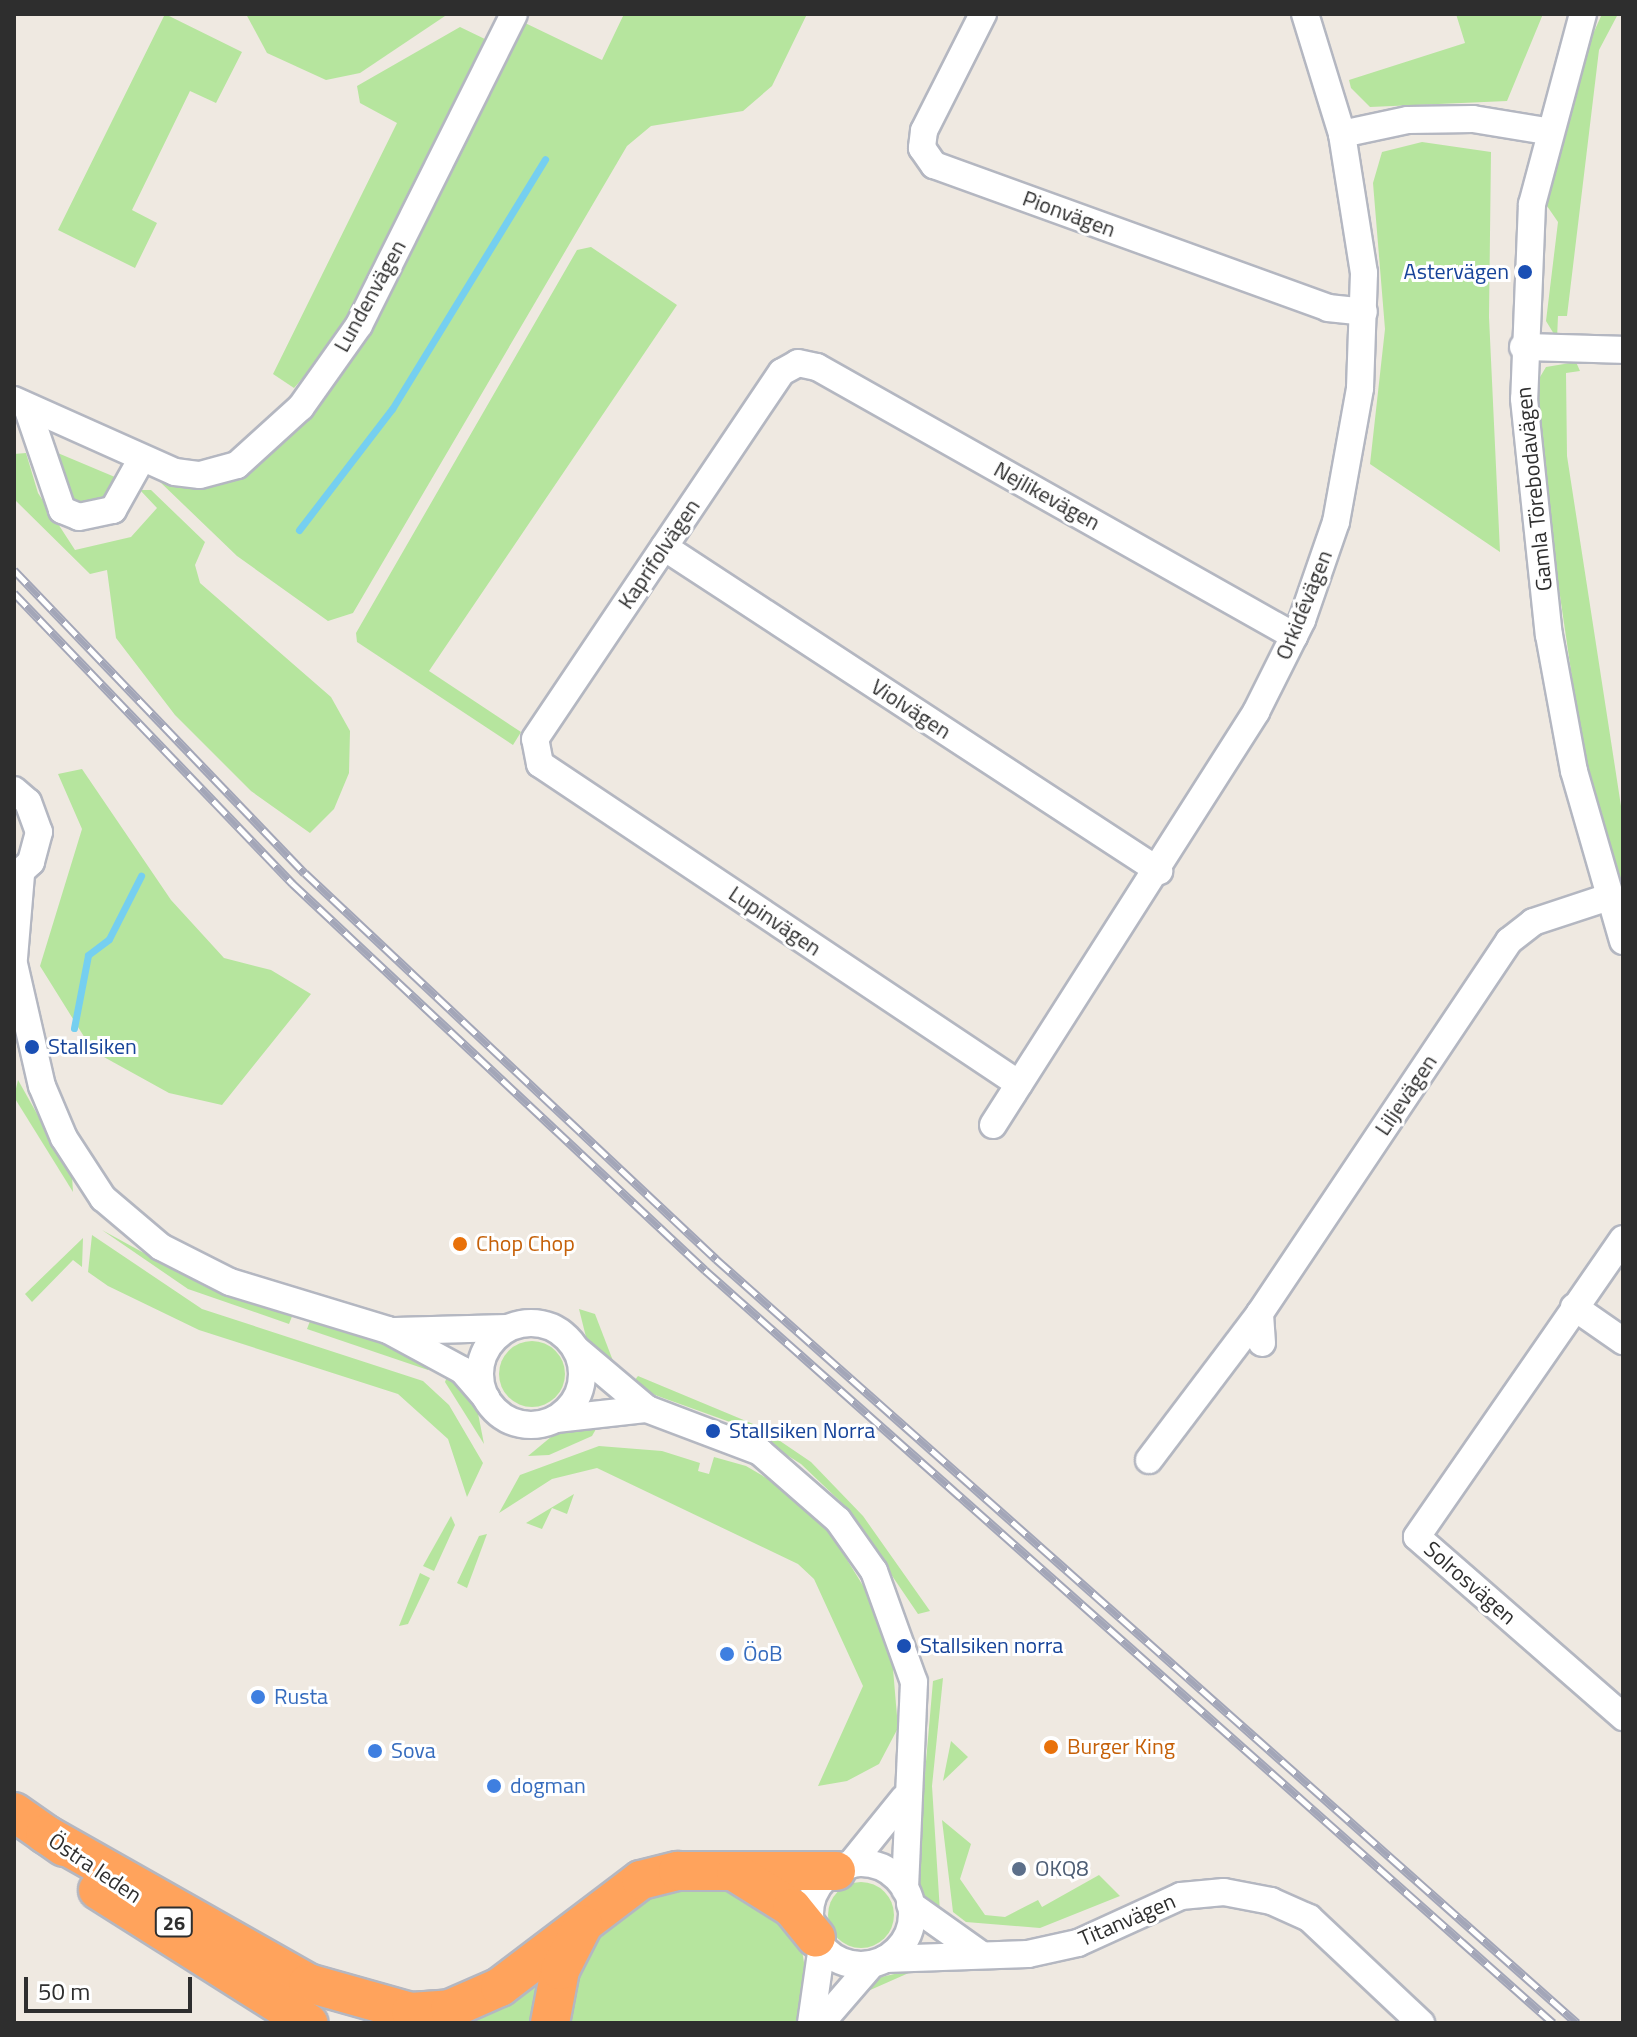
<!DOCTYPE html>
<meta charset="utf-8">
<style>
body{margin:0}
#map{position:relative;width:1637px;height:2037px;overflow:hidden;background:#efe9e1;font-family:"Titillium Web",sans-serif}
div>[style]{position:absolute}
[style*='--x']{left:calc(var(--x)*1px);top:calc(var(--y)*1px);width:calc(var(--w)*1px);rotate:calc(var(--a)*1deg)}
.green>*{inset:0;background:#b6e59e}
.round{border-radius:50%}
.stream>*{height:7px;margin:-3.5px;padding:0 3.5px;transform-origin:3.5px;border-radius:3.5px;background:#75cff0}
.roads{filter:drop-shadow(2px 0 #b4b7c1) drop-shadow(-2px 0 #b4b7c1) drop-shadow(0 2px #b4b7c1) drop-shadow(0 -2px #b4b7c1)}
.minor>*{height:26px;margin:-13px;padding:0 13px;transform-origin:13px;border-radius:13px;background:#fff}
.minor>.ring{margin:-13px;padding:0;box-sizing:content-box;background:none;border:26px solid #fff;border-radius:50%}
.highway>*{height:38px;margin:-19px;padding:0 19px;transform-origin:19px;border-radius:19px;background:#ffa35c}
.rail>*{height:9px;margin-top:-4.5px;transform-origin:0;background:repeating-linear-gradient(90deg,#fff 0 18px,#a3a6b8 0 36px);box-sizing:border-box;border-block:2px solid #a3a6b8}
.dots>*{width:22px;height:22px;translate:-50% -50%;box-sizing:border-box;border:4px solid #fff;border-radius:50%}
span{translate:-50% -50%;white-space:nowrap;text-align:center;line-height:1.15;-webkit-text-stroke:6px #fff;paint-order:stroke}
.shield-label span{padding:2px 6px;background:#fff;border:2px solid;border-radius:6px;-webkit-text-stroke-width:0}
.shield-label{font-size:20px;color:#2e2e2e;font-weight:700}
.street-label{font-size:22px;color:#2e2e2e}
.transit-label{font-size:22px;color:#164399}
.right{translate:-100% -50%;text-align:right}
.left{translate:0 -50%;text-align:left}
.food-label{font-size:22px;color:#c56008}
.shop-label{font-size:22px;color:#366cbe}
.service-label{font-size:22px;color:#4e5e75}
.frame{position:absolute;inset:0;border:16px solid #2e2e2e;pointer-events:none}
.scale{position:absolute;left:24px;top:1977px;width:168px;height:36px;box-sizing:border-box;border:4px solid #2e2e2e;border-top:0;padding-left:10px;font-size:24px;line-height:28px;white-space:nowrap;color:#2e2e2e;-webkit-text-stroke:6px #fff;paint-order:stroke}
</style>
<div id="map">
<div class="green">
<div style="clip-path:polygon(165px 14px,242px 52px,216px 103px,190px 91px,132px 210px,157px 223px,135px 268px,58px 230px)"></div>
<div style="clip-path:polygon(246px 14px,443px 14px,445px 16px,360px 73px,326px 80px,267px 53px)"></div>
<div style="clip-path:polygon(624px 14px,807px 14px,772px 86px,743px 111px,651px 126px,627px 146px,353px 613px,328px 621px,237px 556px,158px 480px,196px 485px,242px 473px,313px 407px,523px 22px,602px 60px)"></div>
<div style="clip-path:polygon(1456px 14px,1543px 14px,1507px 101px,1370px 107px,1351px 88px,1349px 80px,1465px 43px)"></div>
<div style="clip-path:polygon(1602px 14px,1618px 14px,1599px 50px,1567px 316px,1558px 316px,1557px 339px,1546px 321px,1558px 222px,1547px 206px,1579px 65px)"></div>
<div style="clip-path:polygon(460px 27px,489px 41px,337px 339px,294px 388px,273px 374px,397px 123px,360px 103px,357px 86px)"></div>
<div style="clip-path:polygon(1422px 142px,1491px 152px,1489px 317px,1500px 552px,1370px 464px,1385px 329px,1373px 183px,1382px 152px)"></div>
<div style="clip-path:polygon(591px 247px,677px 305px,429px 671px,521px 732px,513px 745px,357px 642px,356px 633px,577px 250px)"></div>
<div style="clip-path:polygon(1576px 362px,1580px 371px,1566px 373px,1567px 456px,1623px 819px,1623px 900px,1583px 753px,1546px 500px,1537px 382px,1546px 367px)"></div>
<div style="clip-path:polygon(53px 451px,122px 480px,115px 494px,93px 506px,70px 502px)"></div>
<div style="clip-path:polygon(26px 453px,38px 493px,75px 550px,131px 537px,157px 508px,140px 490px,151px 490px,205px 542px,195px 565px,200px 583px,331px 697px,350px 731px,349px 773px,334px 809px,310px 833px,251px 791px,175px 715px,116px 638px,107px 570px,90px 574px,14px 499px,14px 454px)"></div>
<div style="clip-path:polygon(82px 769px,171px 900px,224px 958px,271px 970px,311px 994px,222px 1105px,169px 1093px,93px 1051px,40px 966px,82px 829px,58px 774px)"></div>
<div style="clip-path:polygon(18px 1080px,72px 1176px,73px 1192px,14px 1097px)"></div>
<div style="clip-path:polygon(102px 1230px,204px 1286px,293px 1314px,289px 1324px,188px 1289px)"></div>
<div style="clip-path:polygon(92px 1235px,202px 1309px,423px 1381px,449px 1405px,483px 1463px,467px 1497px,448px 1439px,398px 1394px,199px 1330px,108px 1286px,88px 1272px)"></div>
<div style="clip-path:polygon(83px 1238px,82px 1267px,73px 1260px,32px 1302px,25px 1294px)"></div>
<div style="clip-path:polygon(579px 1309px,595px 1314px,615px 1366px,589px 1349px)"></div>
<div style="clip-path:polygon(310px 1321px,380px 1342px,432px 1362px,428px 1370px,307px 1329px)"></div>
<div class="round" style="left:499px;top:1341px;width:66px;height:66px"></div>
<div style="clip-path:polygon(449px 1371px,475px 1398px,484px 1444px,445px 1382px)"></div>
<div style="clip-path:polygon(638px 1376px,758px 1426px,811px 1462px,863px 1516px,930px 1611px,918px 1614px,844px 1505px,801px 1464px,741px 1426px,630px 1386px)"></div>
<div style="clip-path:polygon(600px 1422px,592px 1436px,549px 1455px,528px 1456px,563px 1427px)"></div>
<div style="clip-path:polygon(599px 1446px,662px 1451px,700px 1463px,698px 1471px,709px 1474px,714px 1457px,746px 1466px,785px 1489px,833px 1537px,870px 1597px,892px 1657px,898px 1728px,879px 1764px,847px 1781px,818px 1786px,863px 1686px,814px 1579px,798px 1564px,597px 1468px,552px 1479px,499px 1513px,520px 1475px)"></div>
<div style="clip-path:polygon(574px 1494px,567px 1514px,552px 1508px,542px 1529px,526px 1523px)"></div>
<div style="clip-path:polygon(451px 1516px,455px 1525px,434px 1571px,423px 1566px)"></div>
<div style="clip-path:polygon(487px 1534px,467px 1588px,457px 1583px,479px 1536px)"></div>
<div style="clip-path:polygon(420px 1573px,430px 1578px,408px 1624px,399px 1626px)"></div>
<div style="clip-path:polygon(943px 1678px,932px 1786px,940px 1912px,924px 1901px,916px 1877px,933px 1681px)"></div>
<div style="clip-path:polygon(951px 1741px,968px 1757px,943px 1781px)"></div>
<div style="clip-path:polygon(942px 1820px,971px 1844px,960px 1879px,985px 1915px,1005px 1917px,1038px 1900px,1042px 1907px,1099px 1875px,1120px 1896px,1040px 1928px,966px 1922px,953px 1912px)"></div>
<div class="round" style="left:828px;top:1882px;width:66px;height:66px"></div>
<div style="clip-path:polygon(711px 1886px,752px 1895px,801px 1944px,806px 1975px,797px 2023px,562px 2023px,582px 1954px,610px 1920px,663px 1893px)"></div>
<div style="clip-path:polygon(548px 1958px,538px 2023px,435px 2023px)"></div>
<div style="clip-path:polygon(920px 1968px,868px 1991px,854px 2000px,873px 1979px)"></div>
</div>
<div class="stream">
<div style="--x:299;--y:530;--w:153;--a:-52.5"></div>
<div style="--x:392;--y:409;--w:293;--a:-58.5"></div>
<div style="--x:74;--y:1028;--w:74;--a:-79.1"></div>
<div style="--x:88;--y:955;--w:26;--a:-37"></div>
<div style="--x:109;--y:939;--w:71;--a:-63.1"></div>
</div>
<div class="roads">
<div class="minor">
<div style="--x:983;--y:14;--w:131;--a:116.8"></div>
<div style="--x:924;--y:131;--w:17;--a:97"></div>
<div style="--x:922;--y:148;--w:21;--a:55"></div>
<div style="--x:934;--y:165;--w:419;--a:19.9"></div>
<div style="--x:1328;--y:308;--w:36;--a:6"></div>
<div style="--x:1583;--y:14;--w:197;--a:105"></div>
<div style="--x:1532;--y:204;--w:195;--a:92.3"></div>
<div style="--x:1524;--y:399;--w:237;--a:84"></div>
<div style="--x:1549;--y:635;--w:138;--a:79.6"></div>
<div style="--x:1574;--y:771;--w:177;--a:73.9"></div>
<div style="--x:1342;--y:134;--w:67;--a:-12"></div>
<div style="--x:1408;--y:120;--w:65;--a:-0.9"></div>
<div style="--x:1473;--y:119;--w:74;--a:9.3"></div>
<div style="--x:1523;--y:347;--w:100;--a:1.7"></div>
<div style="--x:14;--y:400;--w:176;--a:24.1"></div>
<div style="--x:175;--y:472;--w:25;--a:7"></div>
<div style="--x:200;--y:475;--w:38;--a:-15"></div>
<div style="--x:237;--y:465;--w:86;--a:-42.2"></div>
<div style="--x:301;--y:407;--w:100;--a:-54.7"></div>
<div style="--x:359;--y:325;--w:347;--a:-63.5"></div>
<div style="--x:27;--y:407;--w:109;--a:71.2"></div>
<div style="--x:62;--y:510;--w:18;--a:22"></div>
<div style="--x:79;--y:517;--w:35;--a:-12"></div>
<div style="--x:113;--y:510;--w:57;--a:-60.8"></div>
<div style="--x:664;--y:547;--w:592;--a:33.21"></div>
<div style="--x:14;--y:790;--w:18;--a:41"></div>
<div style="--x:28;--y:802;--w:32;--a:70"></div>
<div style="--x:39;--y:832;--w:31;--a:105"></div>
<div style="--x:31;--y:862;--w:23;--a:137"></div>
<div style="--x:14;--y:958;--w:84;--a:-85.2"></div>
<div style="--x:14;--y:964;--w:125;--a:77.1"></div>
<div style="--x:42;--y:1086;--w:56;--a:67.1"></div>
<div style="--x:64;--y:1138;--w:72;--a:57"></div>
<div style="--x:103;--y:1198;--w:76;--a:40.2"></div>
<div style="--x:161;--y:1247;--w:77;--a:26.9"></div>
<div style="--x:230;--y:1282;--w:165;--a:16.9"></div>
<div style="--x:388;--y:1330;--w:84;--a:28.4"></div>
<div style="--x:462;--y:1370;--w:37;--a:49"></div>
<div style="--x:1019;--y:1084;--w:576;--a:-146.25"></div>
<div style="--x:540;--y:764;--w:25;--a:-101"></div>
<div style="--x:535;--y:739;--w:442;--a:-56.1"></div>
<div style="--x:782;--y:372;--w:18;--a:-29"></div>
<div style="--x:798;--y:363;--w:19;--a:12"></div>
<div style="--x:817;--y:367;--w:548;--a:29.42"></div>
<div style="--x:993;--y:1125;--w:490;--a:-57.5"></div>
<div style="--x:1256;--y:712;--w:103;--a:-63.4"></div>
<div style="--x:1302;--y:620;--w:104;--a:-70.9"></div>
<div style="--x:1336;--y:522;--w:136;--a:-79.8"></div>
<div style="--x:1360;--y:388;--w:115;--a:-88"></div>
<div style="--x:1364;--y:273;--w:141;--a:-99"></div>
<div style="--x:1342;--y:134;--w:126;--a:-107.1"></div>
<div style="--x:1623;--y:1239;--w:362;--a:124.7"></div>
<div style="--x:1417;--y:1537;--w:274;--a:41.1"></div>
<div style="--x:1574;--y:1307;--w:60;--a:34.8"></div>
<div class="ring" style="left:480px;top:1323px;width:76px;height:76px"></div>
<div style="--x:395;--y:1331;--w:112;--a:-1.5"></div>
<div style="--x:1262;--y:1343;--w:30;--a:-94"></div>
<div style="--x:1260;--y:1313;--w:448;--a:-56.2"></div>
<div style="--x:1509;--y:941;--w:31;--a:-38"></div>
<div style="--x:1533;--y:922;--w:77;--a:-18.2"></div>
<div style="--x:576;--y:1349;--w:93;--a:40.2"></div>
<div style="--x:647;--y:1409;--w:121;--a:20.8"></div>
<div style="--x:760;--y:1452;--w:103;--a:41.1"></div>
<div style="--x:838;--y:1520;--w:62;--a:54.8"></div>
<div style="--x:874;--y:1571;--w:118;--a:70.2"></div>
<div style="--x:914;--y:1682;--w:207;--a:92.5"></div>
<div style="--x:556;--y:1419;--w:92;--a:-6.3"></div>
<div style="--x:1149;--y:1460;--w:184;--a:-52.9"></div>
<div class="ring" style="left:810px;top:1863px;width:76px;height:76px"></div>
<div style="--x:850;--y:1865;--w:86;--a:-51.1"></div>
<div style="--x:910;--y:1904;--w:85;--a:35.4"></div>
<div style="--x:885;--y:1959;--w:143;--a:-2"></div>
<div style="--x:1028;--y:1954;--w:51;--a:-12.4"></div>
<div style="--x:1078;--y:1943;--w:113;--a:-24.5"></div>
<div style="--x:1181;--y:1896;--w:43;--a:-5.3"></div>
<div style="--x:1224;--y:1892;--w:48;--a:10.8"></div>
<div style="--x:1271;--y:1901;--w:42;--a:24.1"></div>
<div style="--x:1309;--y:1918;--w:154;--a:43.2"></div>
<div style="--x:811;--y:2023;--w:78;--a:-81.9"></div>
<div style="--x:821;--y:2023;--w:78;--a:-49.2"></div>
</div>
<div class="highway">
<div style="--x:14;--y:1812;--w:61;--a:35"></div>
<div style="--x:45;--y:1834;--w:302;--a:29.5"></div>
<div style="--x:308;--y:1983;--w:107;--a:15.7"></div>
<div style="--x:411;--y:2012;--w:39;--a:-4"></div>
<div style="--x:450;--y:2009;--w:55;--a:-23.7"></div>
<div style="--x:500;--y:1987;--w:177;--a:-37.2"></div>
<div style="--x:641;--y:1880;--w:38;--a:-14"></div>
<div style="--x:678;--y:1871;--w:158;--a:0"></div>
<div style="--x:736;--y:1873;--w:66;--a:32"></div>
<div style="--x:792;--y:1908;--w:38;--a:51"></div>
<div style="--x:98;--y:1890;--w:249;--a:32.3"></div>
<div style="--x:550;--y:2023;--w:54;--a:-79.3"></div>
<div style="--x:560;--y:1970;--w:51;--a:-62.9"></div>
</div>
</div>
<div class="rail">
<div style="--x:14;--y:570;--w:420;--a:46.2"></div>
<div style="--x:305;--y:873;--w:564;--a:43.2"></div>
<div style="--x:716;--y:1259;--w:1151;--a:41.58"></div>
<div style="--x:14;--y:593;--w:402;--a:46.2"></div>
<div style="--x:292;--y:883;--w:566;--a:43.14"></div>
<div style="--x:705;--y:1270;--w:1134;--a:41.6"></div>
</div>
<div class="dots">
<div style="left:1525px;top:272px;background:#1a4fb4"></div>
<div style="left:32px;top:1047px;background:#1a4fb4"></div>
<div style="left:460px;top:1244px;background:#e8710a"></div>
<div style="left:713px;top:1431px;background:#1a4fb4"></div>
<div style="left:904px;top:1646px;background:#1a4fb4"></div>
<div style="left:727px;top:1654px;background:#3f7fe0"></div>
<div style="left:258px;top:1697px;background:#3f7fe0"></div>
<div style="left:1051px;top:1747px;background:#e8710a"></div>
<div style="left:375px;top:1751px;background:#3f7fe0"></div>
<div style="left:494px;top:1786px;background:#3f7fe0"></div>
<div style="left:1019px;top:1869px;background:#5c6f8a"></div>
</div>
<div class="shield-label">
<span style="left:174px;top:1922px">26</span>
</div>
<div class="street-label">
<span style="left:1069px;top:214px;rotate:20deg">Pionvägen</span>
<span style="left:370px;top:296px;rotate:-61deg">Lundenvägen</span>
<span style="left:1534px;top:489px;rotate:-96deg">Gamla Törebodavägen</span>
<span style="left:1047px;top:496px;rotate:29deg">Nejlikevägen</span>
<span style="left:659px;top:554px;rotate:-56deg">Kaprifolvägen</span>
<span style="left:1304px;top:605px;rotate:-68deg">Orkidévägen</span>
<span style="left:911px;top:709px;rotate:33deg">Violvägen</span>
<span style="left:775px;top:921px;rotate:34deg">Lupinvägen</span>
<span style="left:1406px;top:1095px;rotate:-56deg">Liljevägen</span>
<span style="left:1470px;top:1583px;rotate:41deg">Solrosvägen</span>
<span style="left:95px;top:1868px;rotate:34deg">Östra leden</span>
<span style="left:1127px;top:1920px;rotate:-23deg">Titanvägen</span>
</div>
<div class="transit-label">
<span class="right" style="left:1509px;top:272px">Astervägen</span>
<span class="left" style="left:48px;top:1047px">Stallsiken</span>
<span class="left" style="left:729px;top:1431px">Stallsiken Norra</span>
<span class="left" style="left:920px;top:1646px">Stallsiken norra</span>
</div>
<div class="food-label">
<span class="left" style="left:476px;top:1244px">Chop Chop</span>
<span class="left" style="left:1067px;top:1747px">Burger King</span>
</div>
<div class="shop-label">
<span class="left" style="left:743px;top:1654px">ÖoB</span>
<span class="left" style="left:274px;top:1697px">Rusta</span>
<span class="left" style="left:391px;top:1751px">Sova</span>
<span class="left" style="left:510px;top:1786px">dogman</span>
</div>
<div class="service-label">
<span class="left" style="left:1035px;top:1869px">OKQ8</span>
</div>
<div class="frame"></div>
<div class="scale">50 m</div>
</div>
